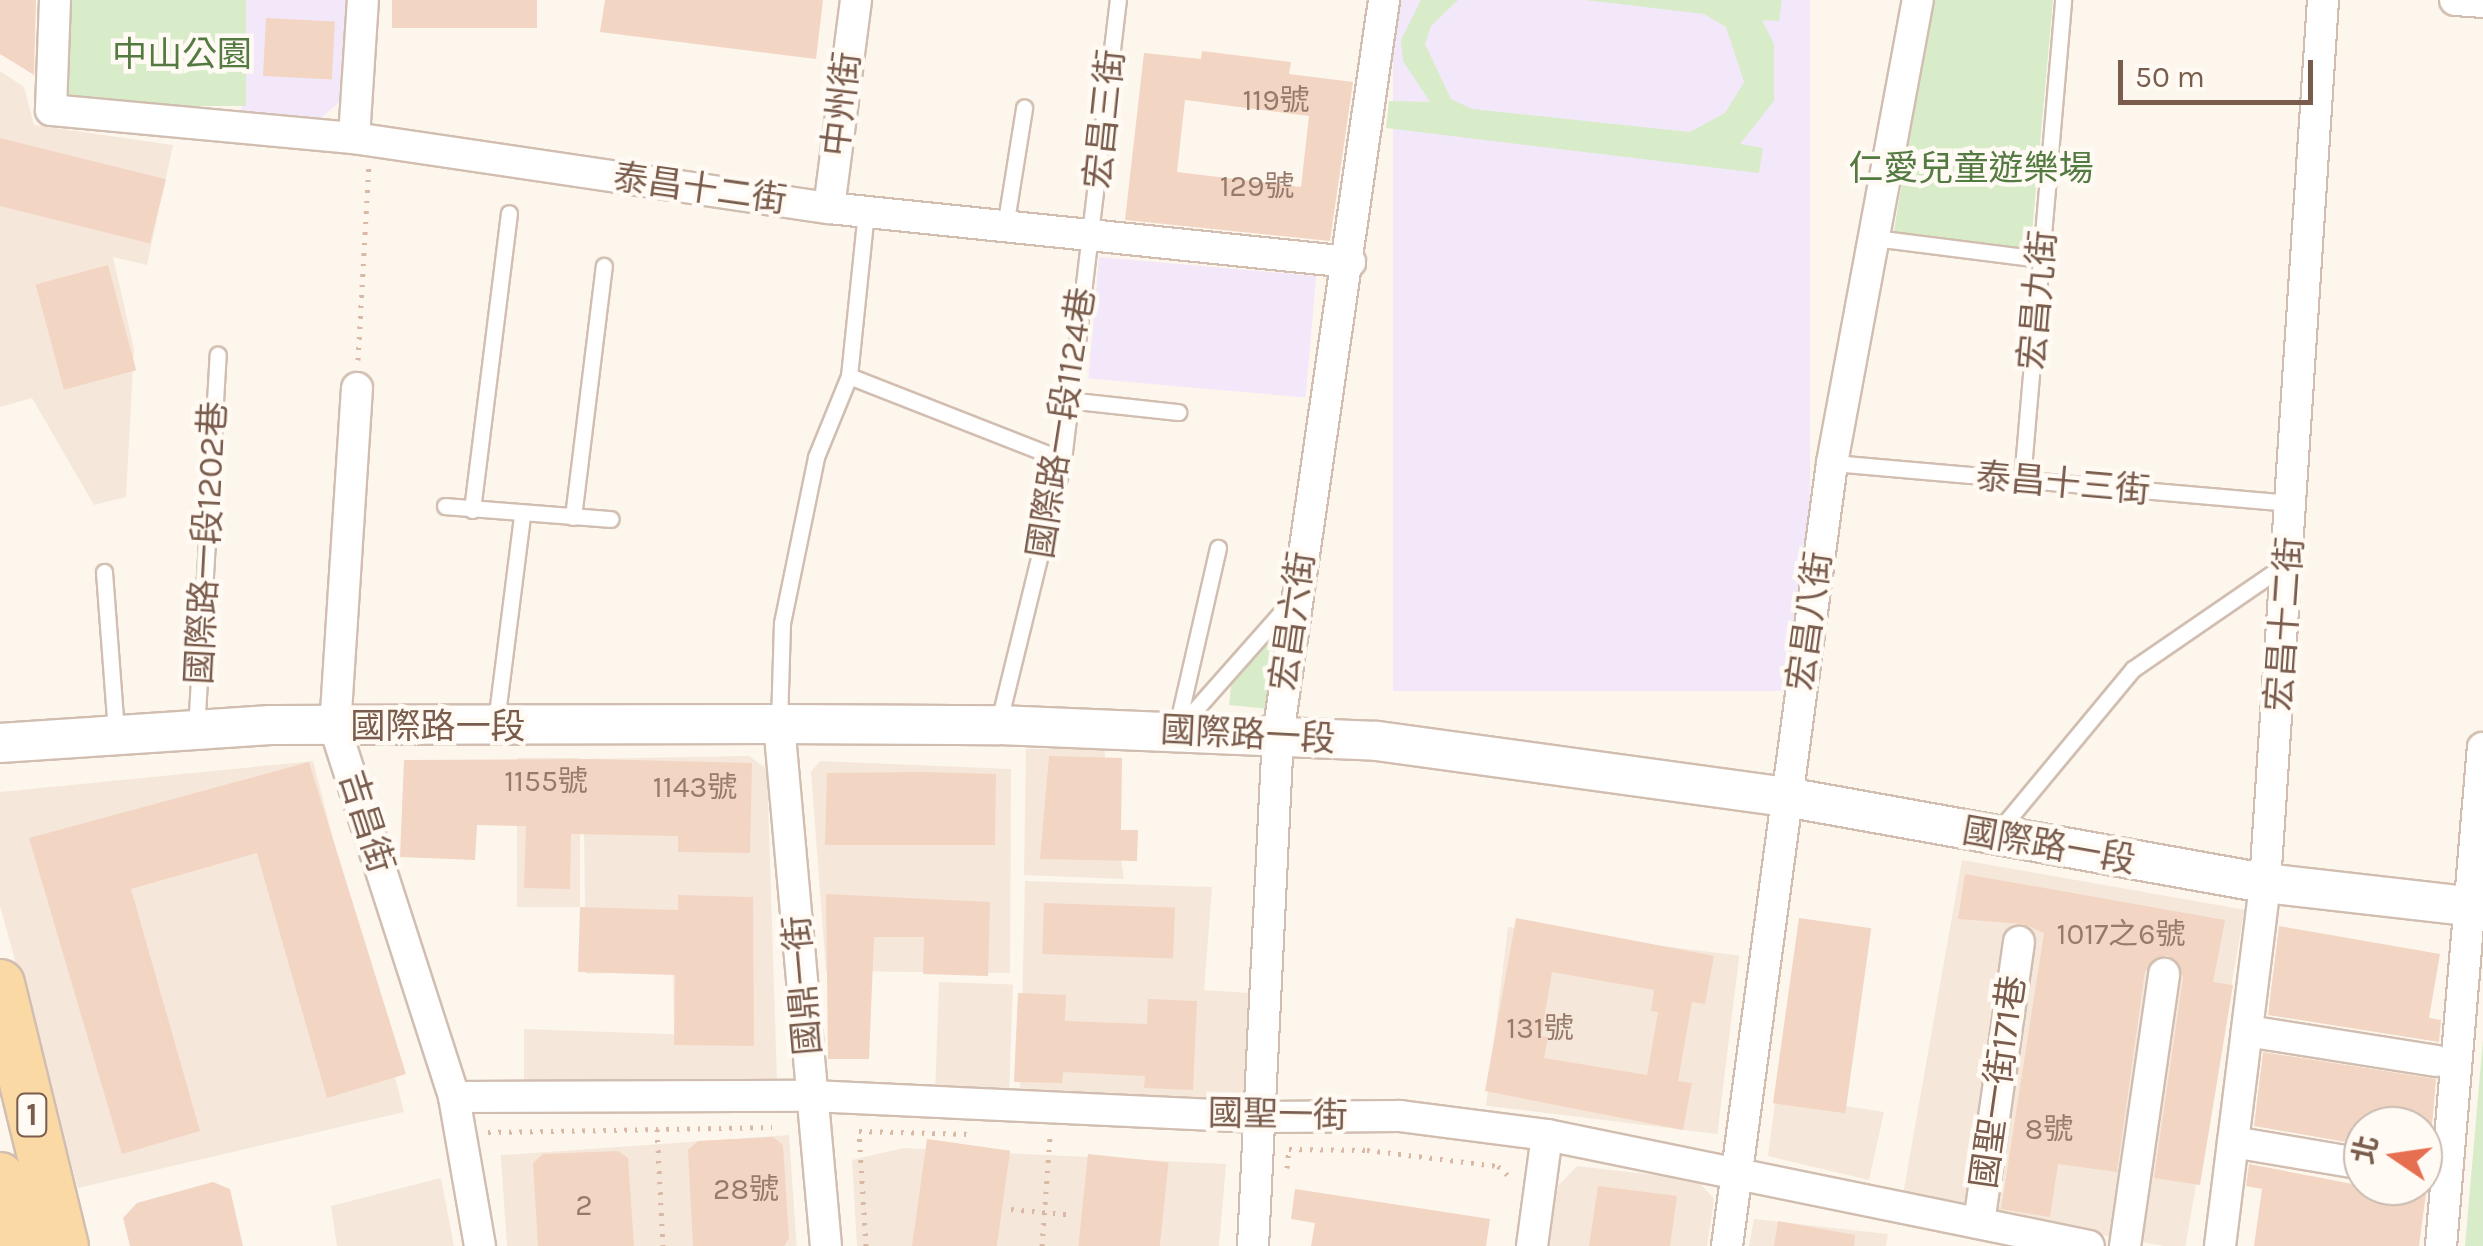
<!DOCTYPE html>
<meta charset="utf-8">
<style>
body{margin:0}
#map{position:relative;width:2483px;height:1246px;overflow:hidden;background:#fdf6ec;font-family:Karla,"Noto Sans TC",sans-serif}
div>[style]{position:absolute}
[style*='--x']{left:calc(var(--x)*1px);top:calc(var(--y)*1px);width:calc(var(--w)*1px);rotate:calc(var(--a)*1deg)}
.residential>*{inset:0;background:#f5e8da;transform-origin:0 0}
.education>*{inset:0;background:#f3e8fa;transform-origin:0 0}
.green>*{inset:0;background:#d8ecc9;transform-origin:0 0}
.building>*{inset:0;background:#f3d5c3;transform-origin:0 0}
.path>*{height:5px;margin-top:-2.5px;transform-origin:0;background:repeating-linear-gradient(90deg,#d9b8a5 0 2.5px,transparent 0 10.5px)}
.roads{filter:drop-shadow(2px 0 #d1beb0) drop-shadow(-2px 0 #d1beb0) drop-shadow(0 2px #d1beb0) drop-shadow(0 -2px #d1beb0)}
.service>*{height:15px;margin:-7.5px;padding:0 7.5px;transform-origin:7.5px;border-radius:7.5px;background:#fff}
.minor>*{height:30px;margin:-15px;padding:0 15px;transform-origin:15px;border-radius:15px;background:#fff}
.tertiary>*{height:38px;margin:-19px;padding:0 19px;transform-origin:19px;border-radius:19px;background:#fff}
.primary>*{height:48px;margin:-24px;padding:0 24px;transform-origin:24px;border-radius:24px;background:#fbd9a5}
span{translate:-50% -50%;white-space:nowrap;text-align:center;line-height:1.15;-webkit-text-stroke:9px #fffaf3;paint-order:stroke}
.number-label{font-size:30px;color:#987a6a}
.number-label span{-webkit-text-stroke-width:0}
.shield-label span{padding:2px 8px;background:#fffaf3;border:2px solid;border-radius:8px;-webkit-text-stroke-width:0}
.shield-label{font-size:32px;color:#7a5c4d;font-weight:700}
.park-label{font-size:35px;color:#537a41}
.street-label{font-size:35px;color:#7a5c4d}
.north{position:absolute;left:2343px;top:1106px;width:100px;height:100px;box-sizing:border-box;background:#fffaf3;border:2px solid #cabbb1;border-radius:50%;rotate:283deg;font-size:28px;font-weight:700;line-height:40px;text-align:center;color:#7a5c4d}
.north::after{content:'';display:block;margin:auto;width:35px;height:45px;background:#e76f51;clip-path:polygon(50% 0,100% 100%,50% 72%,0 100%)}
.scale{position:absolute;left:2118px;top:60px;width:195px;height:45px;box-sizing:border-box;border:5px solid #7a5c4d;border-top:0;padding-left:12px;font-size:30px;line-height:35px;white-space:nowrap;color:#7a5c4d;-webkit-text-stroke:8px #fffaf3;paint-order:stroke}
</style>
<div id="map">
<div class="residential">
<div style="clip-path:polygon(0 71px,24px 87px,34px 125px,173px 145px,147px 265px,113px 257px,134px 349px,126px 497px,94px 505px,32px 398px,0 407px)"></div>
<div style="clip-path:polygon(1104px 748px,1124px 879px,1024px 875px,1026px 749px)"></div>
<div style="clip-path:polygon(749px 756px,767px 769px,777px 1081px,524px 1084px,524px 1029px,696px 1035px,674px 1032px,673px 970px,586px 974px,583px 759px)"></div>
<div style="left:517px;top:758px;width:63px;height:149px"></div>
<div style="clip-path:polygon(313px 761px,404px 1112px,78px 1188px,0 906px,0 792px)"></div>
<div style="clip-path:polygon(820px 761px,1011px 769px,1010px 973px,826px 971px,811px 772px)"></div>
<div style="left:1962px;top:860px;width:287px;height:345px;rotate:10deg"></div>
<div style="clip-path:polygon(1025px 881px,1212px 887px,1204px 990px,1250px 993px,1245px 1103px,1020px 1092px)"></div>
<div style="left:1508px;top:927px;width:233px;height:180px;rotate:7deg"></div>
<div style="left:939px;top:982px;width:74px;height:109px;rotate:2deg"></div>
<div style="clip-path:polygon(1776px 1095px,1884px 1112px,1869px 1180px,1768px 1156px)"></div>
<div style="left:789px;top:1135px;width:111px;height:289px;rotate:86deg"></div>
<div style="clip-path:polygon(903px 1148px,1226px 1164px,1219px 1246px,857px 1246px,852px 1160px)"></div>
<div style="clip-path:polygon(1577px 1166px,1697px 1180px,1714px 1199px,1707px 1246px,1549px 1246px,1558px 1186px)"></div>
<div style="clip-path:polygon(441px 1178px,454px 1246px,337px 1246px,331px 1206px)"></div>
<div style="clip-path:polygon(1754px 1219px,1888px 1234px,1886px 1246px,1749px 1246px)"></div>
</div>
<div class="education">
<div style="clip-path:polygon(246px 0,361px 0,345px 97px,319px 120px,241px 114px)"></div>
<div style="left:1393px;top:0;width:417px;height:691px"></div>
<div style="left:1099px;top:257px;width:218px;height:122px;rotate:5deg"></div>
</div>
<div class="green">
<div style="left:65px;top:0;width:181px;height:106px"></div>
<div style="clip-path:polygon(1421px 0,1458px 0,1431px 26px,1425px 44px,1451px 99px,1472px 109px,1690px 132px,1725px 113px,1744px 82px,1726px 27px,1704px 14px,1585px 0,1782px 0,1779px 21px,1762px 20px,1774px 44px,1774px 101px,1740px 144px,1763px 148px,1759px 173px,1386px 128px,1389px 101px,1430px 102px,1403px 61px,1401px 40px)"></div>
<div style="clip-path:polygon(1932px 0,2053px 0,2030px 255px,1893px 237px)"></div>
<div style="clip-path:polygon(1285px 622px,1269px 709px,1229px 705px,1232px 677px)"></div>
<div style="clip-path:polygon(2483px 1040px,2483px 1246px,2465px 1246px)"></div>
</div>
<div class="building">
<div style="clip-path:polygon(0 0,36px 0,34px 75px,0 54px)"></div>
<div style="left:392px;top:0;width:145px;height:28px"></div>
<div style="clip-path:polygon(605px 0,823px 0,816px 59px,600px 32px)"></div>
<div style="left:266px;top:18px;width:69px;height:58px;rotate:3deg"></div>
<div style="clip-path:polygon(evenodd,1202px 51px,1291px 62px,1289px 74px,1353px 82px,1330px 241px,1125px 220px,1144px 53px,1201px 59px,1202px 51px,1185px 100px,1309px 116px,1301px 187px,1177px 172px,1185px 100px)"></div>
<div style="left:0;top:138px;width:171px;height:66px;rotate:14deg"></div>
<div style="left:108px;top:265px;width:109px;height:75px;rotate:75deg"></div>
<div style="clip-path:polygon(1049px 756px,1122px 758px,1121px 830px,1138px 830px,1137px 861px,1040px 859px)"></div>
<div style="clip-path:polygon(591px 759px,752px 763px,750px 853px,678px 852px,678px 836px,571px 834px,570px 889px,524px 888px,526px 826px,477px 825px,475px 860px,400px 857px,404px 760px)"></div>
<div style="clip-path:polygon(309px 762px,406px 1074px,327px 1098px,257px 853px,131px 889px,200px 1131px,122px 1154px,29px 838px)"></div>
<div style="clip-path:polygon(923px 772px,996px 774px,995px 845px,825px 845px,827px 773px)"></div>
<div style="clip-path:polygon(1965px 874px,2225px 920px,2213px 982px,2233px 985px,2200px 1185px,2154px 1178px,2183px 977px,2176px 960px,2166px 955px,2145px 971px,2117px 1172px,2058px 1164px,2050px 1217px,2001px 1209px,2044px 933px,2023px 924px,1958px 919px)"></div>
<div style="clip-path:polygon(826px 894px,990px 902px,988px 976px,923px 974px,924px 937px,874px 937px,869px 1059px,828px 1059px)"></div>
<div style="clip-path:polygon(678px 895px,753px 897px,754px 1046px,674px 1045px,675px 975px,578px 972px,580px 907px,678px 910px)"></div>
<div style="left:1044px;top:903px;width:131px;height:51px;rotate:2deg"></div>
<div style="clip-path:polygon(evenodd,1516px 918px,1714px 956px,1705px 1004px,1692px 1002px,1678px 1081px,1692px 1083px,1683px 1130px,1485px 1091px,1516px 918px,1552px 972px,1654px 990px,1651px 1011px,1658px 1012px,1647px 1075px,1544px 1058px,1548px 1037px,1541px 1036px,1552px 972px)"></div>
<div style="left:1799px;top:918px;width:73px;height:187px;rotate:8deg"></div>
<div style="clip-path:polygon(2279px 926px,2440px 954px,2429px 1018px,2441px 1020px,2439px 1042px,2268px 1015px)"></div>
<div style="clip-path:polygon(1018px 993px,1066px 995px,1065px 1021px,1147px 1024px,1148px 999px,1197px 1001px,1193px 1090px,1144px 1088px,1145px 1076px,1063px 1072px,1062px 1083px,1014px 1082px)"></div>
<div style="clip-path:polygon(2263px 1052px,2436px 1079px,2432px 1126px,2363px 1126px,2363px 1145px,2254px 1126px)"></div>
<div style="clip-path:polygon(773px 1137px,783px 1145px,789px 1238px,784px 1246px,693px 1246px,688px 1150px,698px 1141px)"></div>
<div style="left:927px;top:1139px;width:84px;height:108px;rotate:8deg"></div>
<div style="clip-path:polygon(618px 1151px,628px 1158px,634px 1246px,538px 1246px,533px 1163px,543px 1154px)"></div>
<div style="left:1088px;top:1154px;width:81px;height:93px;rotate:6deg"></div>
<div style="clip-path:polygon(2249px 1164px,2363px 1186px,2427px 1186px,2419px 1246px,2254px 1246px,2262px 1189px,2246px 1186px)"></div>
<div style="clip-path:polygon(213px 1182px,230px 1189px,243px 1246px,130px 1246px,123px 1218px,137px 1203px)"></div>
<div style="clip-path:polygon(1598px 1186px,1677px 1196px,1670px 1246px,1589px 1246px)"></div>
<div style="clip-path:polygon(1295px 1189px,1490px 1219px,1486px 1246px,1311px 1246px,1315px 1223px,1291px 1219px)"></div>
<div style="clip-path:polygon(1778px 1221px,1855px 1235px,1854px 1246px,1774px 1246px)"></div>
</div>
<div class="path">
<div style="--x:358;--y:360;--w:194;--a:-86.8"></div>
<div style="--x:657;--y:1129;--w:117;--a:87.1"></div>
<div style="--x:488;--y:1132;--w:284;--a:-1"></div>
<div style="--x:1287;--y:1168;--w:19;--a:-84"></div>
<div style="--x:1289;--y:1149;--w:78;--a:0.7"></div>
<div style="--x:1367;--y:1150;--w:132;--a:7"></div>
<div style="--x:1498;--y:1166;--w:21;--a:43"></div>
<div style="--x:1011;--y:1209;--w:63;--a:5.4"></div>
<div style="--x:866;--y:1246;--w:115;--a:-93.5"></div>
<div style="--x:859;--y:1131;--w:111;--a:1.5"></div>
<div style="--x:1042;--y:1246;--w:109;--a:-85.8"></div>
</div>
<div class="roads">
<div class="service">
<div style="--x:1005;--y:227;--w:121;--a:-80.9"></div>
<div style="--x:1874;--y:238;--w:168;--a:7.2"></div>
<div style="--x:849;--y:376;--w:230;--a:21.4"></div>
<div style="--x:1067;--y:400;--w:112;--a:6.2"></div>
<div style="--x:1832;--y:463;--w:461;--a:5"></div>
<div style="--x:2022;--y:480;--w:482;--a:-85.1"></div>
<div style="--x:445;--y:506;--w:166;--a:4.5"></div>
<div style="--x:472;--y:510;--w:299;--a:-82.9"></div>
<div style="--x:573;--y:517;--w:253;--a:-83"></div>
<div style="--x:104;--y:572;--w:161;--a:85.7"></div>
<div style="--x:496;--y:722;--w:209;--a:-82.8"></div>
<div style="--x:779;--y:724;--w:101;--a:-88.3"></div>
<div style="--x:782;--y:623;--w:169;--a:-78.4"></div>
<div style="--x:816;--y:457;--w:87;--a:-67.8"></div>
<div style="--x:849;--y:376;--w:166;--a:-84.1"></div>
<div style="--x:998;--y:725;--w:273;--a:-76.2"></div>
<div style="--x:1063;--y:460;--w:463;--a:-83.2"></div>
<div style="--x:1179;--y:728;--w:172;--a:-48.5"></div>
<div style="--x:196;--y:731;--w:377;--a:-86.7"></div>
<div style="--x:1176;--y:731;--w:188;--a:-77.1"></div>
<div style="--x:1996;--y:834;--w:214;--a:-50.3"></div>
<div style="--x:2133;--y:669;--w:187;--a:-34.5"></div>
</div>
<div class="minor">
<div style="--x:55;--y:0;--w:110;--a:92.1"></div>
<div style="--x:51;--y:110;--w:304;--a:5.3"></div>
<div style="--x:354;--y:138;--w:480;--a:8.4"></div>
<div style="--x:829;--y:208;--w:524;--a:5.92"></div>
<div style="--x:2455;--y:0;--w:28;--a:4"></div>
<div style="--x:354;--y:138;--w:138;--a:-86.3"></div>
<div style="--x:829;--y:208;--w:210;--a:-82.6"></div>
<div style="--x:357;--y:388;--w:341;--a:93.7"></div>
<div style="--x:335;--y:728;--w:388;--a:72.1"></div>
<div style="--x:454;--y:1097;--w:151;--a:80.1"></div>
<div style="--x:779;--y:724;--w:524;--a:84.86"></div>
<div style="--x:2247;--y:1031;--w:192;--a:9"></div>
<div style="--x:454;--y:1097;--w:358;--a:-0.2"></div>
<div style="--x:812;--y:1096;--w:451;--a:2.7"></div>
<div style="--x:1263;--y:1117;--w:137;--a:-0.4"></div>
<div style="--x:1400;--y:1116;--w:148;--a:7.4"></div>
<div style="--x:1547;--y:1135;--w:553;--a:11.57"></div>
<div style="--x:2233;--y:1142;--w:132;--a:9.6"></div>
<div style="--x:1979;--y:1223;--w:284;--a:-81.9"></div>
<div style="--x:1253;--y:1246;--w:512;--a:-87.2"></div>
<div style="--x:1278;--y:735;--w:743;--a:-81.79"></div>
<div style="--x:1532;--y:1246;--w:112;--a:-82.3"></div>
<div style="--x:1727;--y:1246;--w:790;--a:-82.36"></div>
<div style="--x:1832;--y:463;--w:471;--a:-79.5"></div>
<div style="--x:2125;--y:1246;--w:275;--a:-81.8"></div>
<div style="--x:2220;--y:1246;--w:366;--a:-82.9"></div>
<div style="--x:2265;--y:883;--w:885;--a:-86.24"></div>
<div style="--x:2441;--y:1246;--w:500;--a:-85.2"></div>
</div>
<div class="tertiary">
<div style="--x:0;--y:743;--w:271;--a:-3.8"></div>
<div style="--x:270;--y:725;--w:509;--a:-0.11"></div>
<div style="--x:779;--y:724;--w:219;--a:0.3"></div>
<div style="--x:998;--y:725;--w:379;--a:2.4"></div>
<div style="--x:1377;--y:741;--w:413;--a:7.8"></div>
<div style="--x:1786;--y:797;--w:487;--a:10.2"></div>
<div style="--x:2265;--y:883;--w:219;--a:6.5"></div>
</div>
<div class="primary">
<div style="--x:0;--y:984;--w:270;--a:76.3"></div>
<div style="--x:0;--y:1177;--w:71;--a:75.4"></div>
</div>
</div>
<div class="number-label">
<span style="left:1276px;top:100px">119號</span>
<span style="left:1257px;top:186px">129號</span>
<span style="left:546px;top:781px">1155號</span>
<span style="left:695px;top:787px">1143號</span>
<span style="left:2121px;top:934px">1017之6號</span>
<span style="left:1540px;top:1028px">131號</span>
<span style="left:2049px;top:1129px">8號</span>
<span style="left:746px;top:1189px">28號</span>
<span style="left:584px;top:1205px">2</span>
</div>
<div class="shield-label">
<span style="left:32px;top:1115px">1</span>
</div>
<div class="park-label">
<span style="left:182px;top:55px">中山公園</span>
<span style="left:1971px;top:169px">仁愛兒童遊樂場</span>
</div>
<div class="street-label">
<span style="left:842px;top:104px;rotate:-83deg">中州街</span>
<span style="left:1105px;top:119px;rotate:-84deg">宏昌三街</span>
<span style="left:700px;top:189px;rotate:8deg">泰昌十二街</span>
<span style="left:2038px;top:300px;rotate:-85deg">宏昌九街</span>
<span style="left:1062px;top:423px;rotate:-81deg">國際路一段1124巷</span>
<span style="left:2063px;top:484px;rotate:5deg">泰昌十三街</span>
<span style="left:207px;top:543px;rotate:-87deg">國際路一段1202巷</span>
<span style="left:1293px;top:621px;rotate:-82deg">宏昌六街</span>
<span style="left:1810px;top:621px;rotate:-82deg">宏昌八街</span>
<span style="left:2285px;top:624px;rotate:-86deg">宏昌十二街</span>
<span style="left:438px;top:727px">國際路一段</span>
<span style="left:1248px;top:735px;rotate:3deg">國際路一段</span>
<span style="left:366px;top:822px;rotate:72deg">吉昌街</span>
<span style="left:2049px;top:846px;rotate:10deg">國際路一段</span>
<span style="left:803px;top:985px;rotate:-95deg">國鼎一街</span>
<span style="left:1999px;top:1082px;rotate:-82deg">國聖一街171巷</span>
<span style="left:1278px;top:1115px;rotate:1deg">國聖一街</span>
</div>
<div class="north">北</div>
<div class="scale">50 m</div>
</div>
